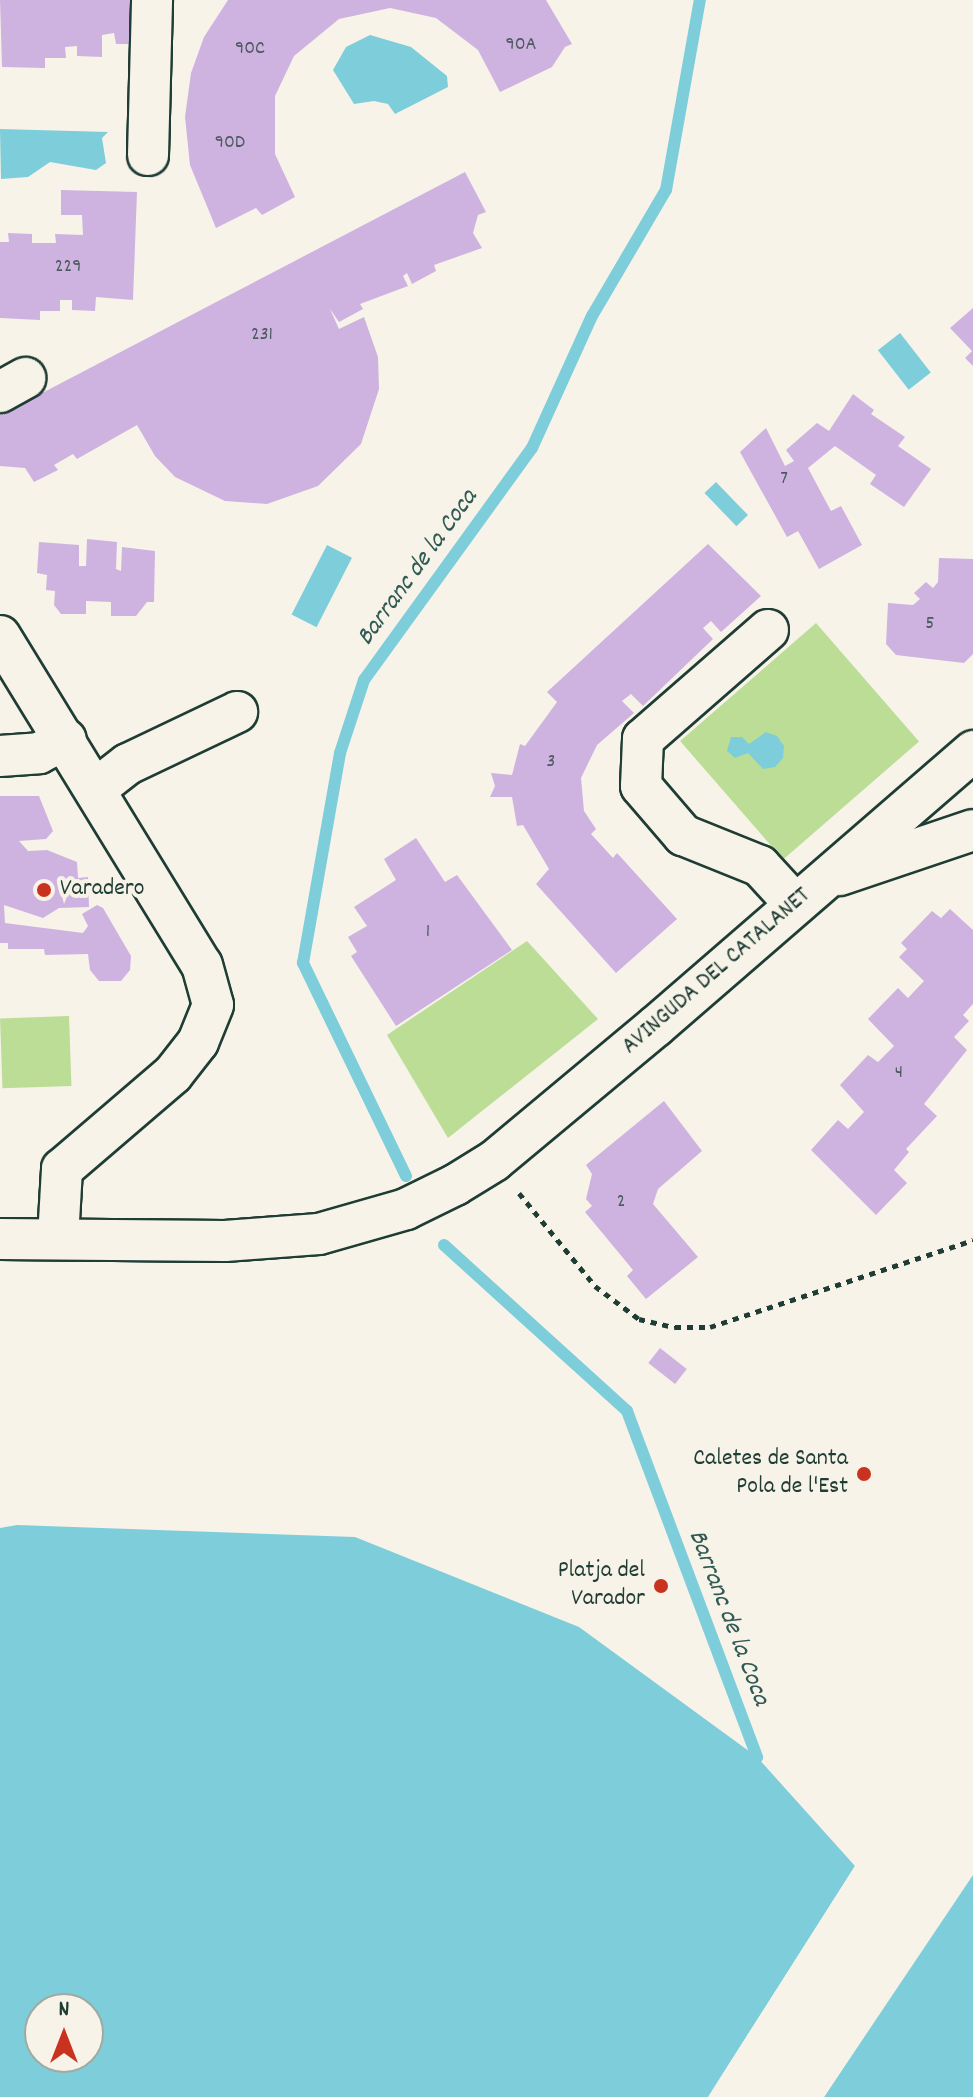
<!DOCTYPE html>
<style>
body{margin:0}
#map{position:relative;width:973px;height:2097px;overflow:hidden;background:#f7f3e8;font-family:Dekko,sans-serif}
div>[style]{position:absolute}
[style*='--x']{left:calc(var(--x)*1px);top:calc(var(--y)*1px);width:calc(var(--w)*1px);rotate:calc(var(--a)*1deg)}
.green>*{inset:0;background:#bcdd96;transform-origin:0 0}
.water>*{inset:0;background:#7dcdda;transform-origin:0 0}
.pier>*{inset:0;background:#f7f3e8}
.stream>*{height:12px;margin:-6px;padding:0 6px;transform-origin:6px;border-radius:6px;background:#7dcdda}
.building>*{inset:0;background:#ceb3e1;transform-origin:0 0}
.path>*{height:5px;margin-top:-2.5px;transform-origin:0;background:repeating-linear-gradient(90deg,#1f3d34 0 6px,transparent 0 12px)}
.roads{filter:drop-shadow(2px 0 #1f3d34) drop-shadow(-2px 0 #1f3d34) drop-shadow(0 2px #1f3d34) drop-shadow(0 -2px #1f3d34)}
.minor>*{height:40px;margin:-20px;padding:0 20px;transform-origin:20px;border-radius:20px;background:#f7f3e8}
.dots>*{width:22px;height:22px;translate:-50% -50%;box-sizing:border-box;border:4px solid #f7f3e8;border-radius:50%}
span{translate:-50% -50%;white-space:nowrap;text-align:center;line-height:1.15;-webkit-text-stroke:8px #f7f3e8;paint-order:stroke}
.number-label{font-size:20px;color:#4b5a5f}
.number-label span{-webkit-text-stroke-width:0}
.poi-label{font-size:24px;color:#1f3d34}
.left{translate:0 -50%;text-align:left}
.right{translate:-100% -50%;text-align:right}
.street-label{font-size:24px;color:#1f3d34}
.water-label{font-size:26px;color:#325a55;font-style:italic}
.north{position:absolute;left:24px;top:1993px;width:80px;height:80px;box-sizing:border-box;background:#f7f3e8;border:2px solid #a1aaa0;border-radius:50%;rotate:0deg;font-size:22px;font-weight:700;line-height:32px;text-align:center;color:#1f3d34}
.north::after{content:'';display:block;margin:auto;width:28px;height:36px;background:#c8321e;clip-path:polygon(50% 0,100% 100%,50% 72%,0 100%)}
</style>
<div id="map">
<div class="green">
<div style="left:816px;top:623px;width:157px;height:180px;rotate:49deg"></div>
<div style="clip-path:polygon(527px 941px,598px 1019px,448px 1138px,387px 1035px)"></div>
<div style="left:69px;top:1016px;width:70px;height:69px;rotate:88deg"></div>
</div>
<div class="water">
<div style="clip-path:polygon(370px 35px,411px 47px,447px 76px,448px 87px,395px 114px,388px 104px,374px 101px,354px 104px,333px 70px,346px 47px)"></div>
<div style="clip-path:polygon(0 129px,108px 132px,102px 138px,106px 163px,96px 170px,50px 162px,28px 177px,1px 179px)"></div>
<div style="left:900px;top:333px;width:50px;height:28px;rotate:52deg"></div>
<div style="left:716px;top:482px;width:46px;height:16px;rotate:46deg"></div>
<div style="left:327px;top:545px;width:28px;height:78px;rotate:27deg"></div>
<div style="clip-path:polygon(766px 732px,777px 736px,784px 746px,783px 758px,775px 767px,763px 769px,748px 753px,735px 758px,727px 751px,731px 737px,742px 737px,749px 744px)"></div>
<div style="clip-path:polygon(evenodd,17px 1525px,355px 1537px,579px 1627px,757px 1757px,855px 1866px,708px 2097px,0 2097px,0 1528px,17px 1525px,40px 2009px,88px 2009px,88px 2057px,40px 2057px,40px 2009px)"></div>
<div style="clip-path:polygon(973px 1875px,973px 2097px,824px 2097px)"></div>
</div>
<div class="pier">
<div style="clip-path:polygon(857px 1863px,858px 1869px,708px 2097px,855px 1866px)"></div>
<div style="clip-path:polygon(973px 1871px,824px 2097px,820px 2097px,970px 1873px)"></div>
</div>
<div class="stream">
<div style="--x:406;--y:1176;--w:237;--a:-115.8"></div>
<div style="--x:303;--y:963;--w:213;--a:-80"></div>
<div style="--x:340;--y:753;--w:77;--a:-71.8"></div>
<div style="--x:364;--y:680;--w:286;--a:-54.1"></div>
<div style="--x:532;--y:448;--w:145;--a:-65.6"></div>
<div style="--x:592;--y:316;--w:146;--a:-59.6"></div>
<div style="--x:666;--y:190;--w:193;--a:-79.9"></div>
<div style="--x:444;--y:1245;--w:247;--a:42.2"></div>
<div style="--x:627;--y:1411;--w:370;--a:69.4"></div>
</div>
<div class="building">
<div style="clip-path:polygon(0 0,142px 0,139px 44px,116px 44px,114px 33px,102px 35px,102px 57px,77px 56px,77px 46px,65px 47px,66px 58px,45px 58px,45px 68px,2px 67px)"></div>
<div style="clip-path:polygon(228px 0,546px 0,572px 44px,565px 47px,552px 67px,500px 92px,478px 50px,436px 18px,390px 8px,339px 19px,294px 56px,275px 96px,275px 154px,295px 197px,262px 215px,256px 208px,216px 228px,190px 165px,185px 117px,191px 73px,204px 37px)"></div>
<div style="clip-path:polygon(465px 172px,486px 212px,478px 215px,473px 233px,482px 248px,434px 265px,436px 271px,412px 284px,407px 273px,403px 276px,408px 286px,360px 304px,363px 309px,339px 322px,330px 309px,339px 329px,364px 317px,378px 357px,379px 389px,361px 444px,318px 486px,267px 504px,225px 501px,175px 477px,155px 456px,137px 425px,77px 459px,73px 454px,54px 465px,58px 470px,34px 482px,25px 468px,0 466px,0 415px)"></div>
<div style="clip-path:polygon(61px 190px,137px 192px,133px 300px,96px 297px,95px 311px,72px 310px,72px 300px,60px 300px,60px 311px,40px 311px,40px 320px,0 318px,0 242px,9px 242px,8px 233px,32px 234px,32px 243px,56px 243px,55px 234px,83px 235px,82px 215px,61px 215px)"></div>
<div style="clip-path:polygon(973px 308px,973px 366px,965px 358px,972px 351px,950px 328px)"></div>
<div style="clip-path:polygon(853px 394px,874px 410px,871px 414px,905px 437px,898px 446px,931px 469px,904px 507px,870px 484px,876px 475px,835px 446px,808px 468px,831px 511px,841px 506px,862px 545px,819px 569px,798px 531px,787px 537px,740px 452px,766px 428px,785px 466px,794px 461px,786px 450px,817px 423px,829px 431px)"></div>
<div style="clip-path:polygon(87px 539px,117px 542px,116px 569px,121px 571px,122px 547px,155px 551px,154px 602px,147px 602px,136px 616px,111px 616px,111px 602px,86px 601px,86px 614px,61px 614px,54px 605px,55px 591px,46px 590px,47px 575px,37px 573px,39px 542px,79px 545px,79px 566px,86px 566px)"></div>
<div style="clip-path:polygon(708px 544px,761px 596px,721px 632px,711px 621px,703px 628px,713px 639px,643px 706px,631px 694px,622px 701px,634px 713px,597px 745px,581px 778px,584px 811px,596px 829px,591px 834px,613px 858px,617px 853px,677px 919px,616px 973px,536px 884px,549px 869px,523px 825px,517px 826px,512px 797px,490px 797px,495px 786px,491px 773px,512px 775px,520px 744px,525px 746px,557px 702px,547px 692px)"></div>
<div style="clip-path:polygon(939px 558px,973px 559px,973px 654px,964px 663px,896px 655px,886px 644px,888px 603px,913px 605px,920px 599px,914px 593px,926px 582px,933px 588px,938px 582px)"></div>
<div style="clip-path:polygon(0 796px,39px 796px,53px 831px,46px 839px,19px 841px,28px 851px,47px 850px,77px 862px,78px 878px,88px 877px,89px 907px,59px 908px,43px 918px,4px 905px,5px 923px,83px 933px,88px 926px,82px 914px,97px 905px,103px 908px,131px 956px,130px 970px,121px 981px,99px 981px,90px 970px,88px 954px,45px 955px,44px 949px,8px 949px,8px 943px,0 943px)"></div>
<div style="clip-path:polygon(416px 838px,445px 882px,457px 875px,512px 950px,396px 1026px,351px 956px,357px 952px,348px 937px,367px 926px,354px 907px,396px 880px,384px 859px)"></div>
<div style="clip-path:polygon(950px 909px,973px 930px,973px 1004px,963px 1015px,969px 1021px,954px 1037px,967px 1050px,924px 1104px,937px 1116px,906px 1149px,909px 1152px,894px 1170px,907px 1183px,876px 1215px,811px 1150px,838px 1120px,848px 1129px,864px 1112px,840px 1085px,868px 1055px,878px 1062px,894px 1046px,868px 1019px,898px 988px,908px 998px,924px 981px,899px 957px,907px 949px,901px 943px,932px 911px,941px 918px)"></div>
<div style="clip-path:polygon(664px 1101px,702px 1151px,658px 1189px,653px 1204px,698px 1257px,646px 1299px,627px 1276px,633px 1270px,585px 1212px,592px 1206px,586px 1199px,592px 1174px,586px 1165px)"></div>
<div style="left:660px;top:1348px;width:34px;height:19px;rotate:38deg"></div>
</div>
<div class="path">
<div style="--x:519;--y:1193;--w:120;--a:50.7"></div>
<div style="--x:595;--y:1286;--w:55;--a:36.9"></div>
<div style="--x:639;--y:1319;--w:37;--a:13"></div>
<div style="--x:675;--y:1327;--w:35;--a:0"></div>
<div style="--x:710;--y:1327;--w:277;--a:-18.3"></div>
</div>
<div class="roads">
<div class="minor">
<div style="--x:148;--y:155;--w:155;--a:-88.5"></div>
<div style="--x:0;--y:392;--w:29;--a:-29"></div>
<div style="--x:768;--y:630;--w:166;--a:138.9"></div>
<div style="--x:643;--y:739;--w:47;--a:92.4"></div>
<div style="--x:641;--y:786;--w:65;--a:49.4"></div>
<div style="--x:683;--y:835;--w:83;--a:21.9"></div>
<div style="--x:760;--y:866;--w:52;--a:47.4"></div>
<div style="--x:0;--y:636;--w:386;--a:58.5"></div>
<div style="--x:202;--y:965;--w:41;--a:74.6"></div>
<div style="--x:213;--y:1005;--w:40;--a:112"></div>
<div style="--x:198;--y:1042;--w:41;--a:128"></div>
<div style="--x:173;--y:1074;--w:146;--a:139.4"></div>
<div style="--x:62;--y:1169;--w:70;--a:93.3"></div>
<div style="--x:0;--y:756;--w:39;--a:-4"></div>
<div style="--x:39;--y:753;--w:30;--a:-27"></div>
<div style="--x:97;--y:788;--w:39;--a:-38"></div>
<div style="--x:128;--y:764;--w:121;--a:-25.5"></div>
<div style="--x:840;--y:875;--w:140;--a:-18.7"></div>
<div style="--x:0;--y:1239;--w:225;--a:0.5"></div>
<div style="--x:225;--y:1241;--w:94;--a:-4.3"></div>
<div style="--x:319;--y:1234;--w:91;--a:-16"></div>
<div style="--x:406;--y:1209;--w:55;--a:-26.1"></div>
<div style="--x:455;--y:1185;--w:46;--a:-31.6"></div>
<div style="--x:494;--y:1161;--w:211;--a:-39.8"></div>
<div style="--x:656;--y:1026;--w:420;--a:-40.9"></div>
</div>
</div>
<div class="dots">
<div style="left:44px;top:890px;background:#c8321e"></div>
<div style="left:864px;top:1474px;background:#c8321e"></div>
<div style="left:661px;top:1586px;background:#c8321e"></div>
</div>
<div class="number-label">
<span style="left:521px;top:45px">90A</span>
<span style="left:250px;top:49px">90C</span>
<span style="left:230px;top:143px">90D</span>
<span style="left:68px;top:267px">229</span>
<span style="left:262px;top:335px">231</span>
<span style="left:784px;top:479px">7</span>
<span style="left:930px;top:624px">5</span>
<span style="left:551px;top:762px">3</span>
<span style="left:428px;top:932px">1</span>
<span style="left:899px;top:1073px">4</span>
<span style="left:621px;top:1202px">2</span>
</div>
<div class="poi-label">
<span class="left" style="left:60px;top:890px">Varadero</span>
<span class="right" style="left:848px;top:1474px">Caletes de Santa<br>Pola de l'Est</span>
<span class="right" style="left:645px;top:1586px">Platja del<br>Varador</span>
</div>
<div class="street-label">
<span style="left:717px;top:972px;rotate:-41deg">AVINGUDA DEL CATALANET</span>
</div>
<div class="water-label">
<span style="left:418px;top:568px;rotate:-54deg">Barranc de la Coca</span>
<span style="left:728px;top:1618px;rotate:69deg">Barranc de la Coca</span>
</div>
<div class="north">N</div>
</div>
